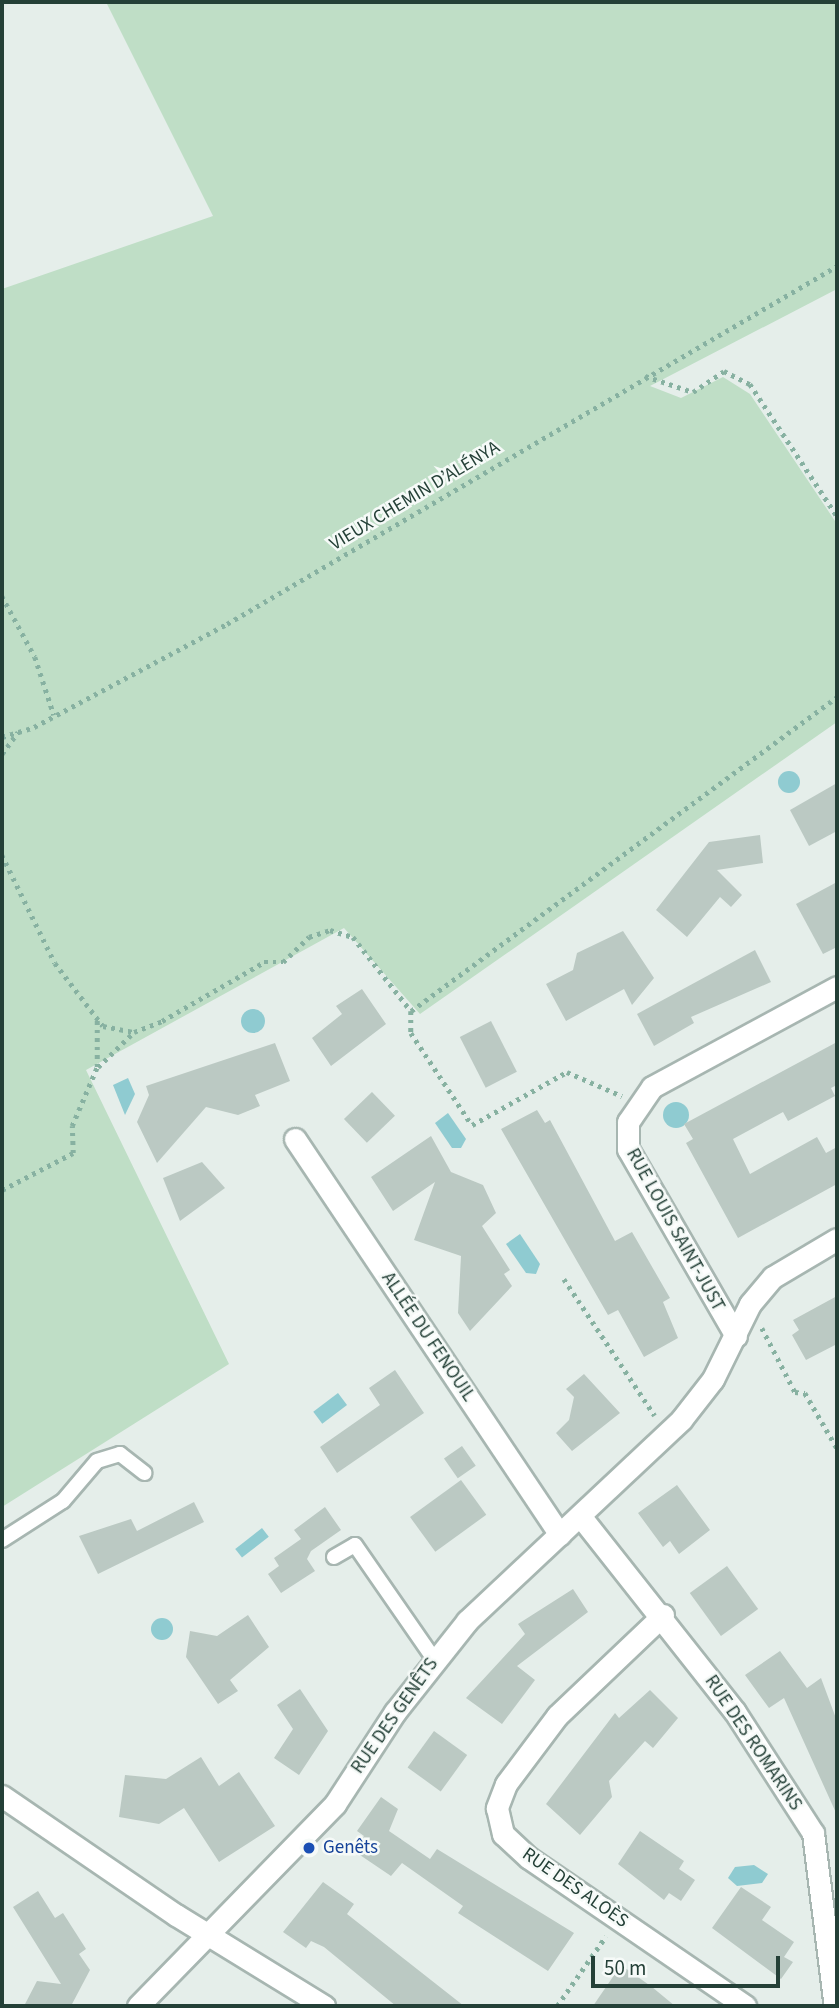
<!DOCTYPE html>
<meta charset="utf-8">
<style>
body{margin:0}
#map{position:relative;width:839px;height:2008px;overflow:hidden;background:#e5eeea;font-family:"Source Sans 3",sans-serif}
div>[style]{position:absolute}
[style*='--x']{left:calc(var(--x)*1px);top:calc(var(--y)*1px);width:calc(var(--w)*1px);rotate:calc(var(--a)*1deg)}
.green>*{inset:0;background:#bfdec6}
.water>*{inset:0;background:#8fcbd1;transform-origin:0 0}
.round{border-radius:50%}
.building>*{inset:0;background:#bbc9c3;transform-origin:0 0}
.path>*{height:4.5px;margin-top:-2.25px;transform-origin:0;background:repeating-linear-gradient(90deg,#87b1a1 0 3.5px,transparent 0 8.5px)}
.roads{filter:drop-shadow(2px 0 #a7b6b1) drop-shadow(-2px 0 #a7b6b1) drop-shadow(0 2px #a7b6b1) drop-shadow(0 -2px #a7b6b1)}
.service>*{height:14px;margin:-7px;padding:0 7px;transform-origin:7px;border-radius:7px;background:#fff}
.minor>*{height:21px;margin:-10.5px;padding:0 10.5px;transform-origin:10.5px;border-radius:10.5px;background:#fff}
.tertiary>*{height:21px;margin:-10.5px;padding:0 10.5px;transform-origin:10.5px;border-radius:10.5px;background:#fff}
.dots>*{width:19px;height:19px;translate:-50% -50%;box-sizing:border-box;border:4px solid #f6faf8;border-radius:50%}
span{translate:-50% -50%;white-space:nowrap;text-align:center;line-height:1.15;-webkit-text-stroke:5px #f6faf8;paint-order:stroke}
.street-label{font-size:19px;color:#244037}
.transit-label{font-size:19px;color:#164399}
.left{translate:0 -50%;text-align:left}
.frame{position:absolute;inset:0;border:4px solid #244037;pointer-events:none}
.scale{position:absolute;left:591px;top:1956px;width:189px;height:32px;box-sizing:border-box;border:4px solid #244037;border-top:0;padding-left:9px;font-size:21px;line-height:24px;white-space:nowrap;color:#244037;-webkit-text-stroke:5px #f6faf8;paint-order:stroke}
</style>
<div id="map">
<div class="green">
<div style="clip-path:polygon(106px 2px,837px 2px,837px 289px,650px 386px,681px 398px,723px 377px,750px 394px,837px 524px,837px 722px,420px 1014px,344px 928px,86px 1070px,229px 1364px,2px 1507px,2px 289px,213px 216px)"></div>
</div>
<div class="water">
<div class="round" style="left:778px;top:771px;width:22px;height:22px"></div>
<div class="round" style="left:241px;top:1009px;width:24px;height:24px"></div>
<div style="clip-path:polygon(128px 1078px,135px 1094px,125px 1115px,113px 1085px)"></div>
<div class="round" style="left:663px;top:1102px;width:26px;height:26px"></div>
<div style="clip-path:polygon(448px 1113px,466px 1139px,461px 1148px,452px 1148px,435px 1123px)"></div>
<div style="clip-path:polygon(520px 1234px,540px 1264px,536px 1274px,526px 1273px,506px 1244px)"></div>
<div style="left:338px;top:1393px;width:15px;height:31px;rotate:53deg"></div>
<div style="left:262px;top:1528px;width:11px;height:34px;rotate:52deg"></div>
<div class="round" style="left:151px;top:1618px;width:22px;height:22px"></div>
<div style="clip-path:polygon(754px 1865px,768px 1874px,762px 1883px,737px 1886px,728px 1878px,735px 1867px)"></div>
</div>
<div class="building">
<div style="clip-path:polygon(837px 783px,837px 831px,809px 846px,790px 810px)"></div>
<div style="clip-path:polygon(760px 835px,763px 863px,717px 870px,742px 895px,731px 907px,720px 897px,687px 937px,656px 910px,709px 842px)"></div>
<div style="clip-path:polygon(837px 882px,837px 947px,823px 954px,796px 904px)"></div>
<div style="clip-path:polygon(623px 931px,654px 978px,632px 1005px,624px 989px,566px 1021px,546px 984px,573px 970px,577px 953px)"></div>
<div style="clip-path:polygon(755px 950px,771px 982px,691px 1017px,694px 1023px,654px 1046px,637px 1014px)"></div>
<div style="clip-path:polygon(362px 989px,386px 1024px,331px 1066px,312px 1038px,342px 1014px,336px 1006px)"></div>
<div style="left:491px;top:1021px;width:57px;height:35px;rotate:63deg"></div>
<div style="clip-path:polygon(837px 1042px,837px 1085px,831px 1088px,835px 1096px,788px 1121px,783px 1112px,733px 1139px,750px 1174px,817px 1137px,826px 1153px,837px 1147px,837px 1184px,738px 1238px,686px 1143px,693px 1139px,684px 1124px)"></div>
<div style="clip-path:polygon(275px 1043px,290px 1081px,255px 1095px,260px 1106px,238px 1115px,206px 1107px,157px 1163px,137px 1122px,149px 1095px,146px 1086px)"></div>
<div style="left:372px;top:1092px;width:33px;height:39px;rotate:46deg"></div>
<div style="clip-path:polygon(537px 1110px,545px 1123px,550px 1120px,615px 1241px,632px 1232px,670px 1298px,663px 1302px,678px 1338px,644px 1357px,618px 1310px,608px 1315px,501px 1129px)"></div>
<div style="clip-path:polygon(431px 1136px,451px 1172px,483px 1185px,496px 1213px,482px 1226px,510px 1270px,504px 1274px,512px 1286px,470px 1331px,458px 1313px,461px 1256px,414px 1240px,435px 1182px,393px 1211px,371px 1177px)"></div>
<div style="clip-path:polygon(202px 1162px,225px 1188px,180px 1221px,163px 1178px)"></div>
<div style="clip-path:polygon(837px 1296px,837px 1344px,806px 1360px,792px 1335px,799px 1330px,793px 1320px)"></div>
<div style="clip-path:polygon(395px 1370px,424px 1413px,337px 1473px,320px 1447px,380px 1405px,369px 1388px)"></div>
<div style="clip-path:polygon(584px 1374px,620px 1413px,572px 1451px,556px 1433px,569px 1420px,574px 1397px,566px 1389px)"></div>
<div style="left:462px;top:1446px;width:24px;height:22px;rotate:55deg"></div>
<div style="left:461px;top:1480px;width:43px;height:63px;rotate:54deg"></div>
<div style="clip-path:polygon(677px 1485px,710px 1530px,679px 1554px,670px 1541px,663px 1547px,638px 1513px)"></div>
<div style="clip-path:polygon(194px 1502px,204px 1522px,98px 1574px,79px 1536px,131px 1519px,137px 1531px)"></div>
<div style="clip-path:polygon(325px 1507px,341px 1530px,311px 1551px,307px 1559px,315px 1571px,281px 1593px,268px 1574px,279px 1566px,274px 1558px,301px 1539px,294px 1530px)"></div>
<div style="left:727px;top:1566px;width:53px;height:46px;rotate:54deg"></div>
<div style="clip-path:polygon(573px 1589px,588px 1612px,517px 1666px,535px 1680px,502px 1724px,466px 1698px,525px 1634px,518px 1624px)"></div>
<div style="clip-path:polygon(248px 1615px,269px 1647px,230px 1680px,238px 1691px,218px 1704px,186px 1657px,190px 1631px,217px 1636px)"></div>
<div style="clip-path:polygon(780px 1651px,807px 1688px,821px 1678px,837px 1721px,837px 1815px,784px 1698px,769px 1708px,745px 1675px)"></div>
<div style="clip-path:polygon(300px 1689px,328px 1731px,299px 1775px,274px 1758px,293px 1729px,277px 1705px)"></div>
<div style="clip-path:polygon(650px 1690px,678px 1718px,653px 1748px,645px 1741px,609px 1781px,612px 1797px,580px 1835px,546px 1804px,615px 1713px,619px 1718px)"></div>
<div style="left:434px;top:1731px;width:41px;height:45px;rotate:36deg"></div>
<div style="clip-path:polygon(201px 1757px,219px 1786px,239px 1772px,275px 1826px,219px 1862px,184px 1808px,159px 1824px,119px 1817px,125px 1775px,166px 1779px)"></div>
<div style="clip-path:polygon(381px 1797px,398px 1809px,389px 1831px,430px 1859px,437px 1849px,574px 1933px,548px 1971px,458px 1913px,463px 1906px,402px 1863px,391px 1876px,354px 1851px,364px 1836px,357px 1831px)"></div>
<div style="clip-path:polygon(640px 1831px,684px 1861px,679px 1869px,695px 1880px,681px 1901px,669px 1893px,664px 1900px,618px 1864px)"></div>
<div style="clip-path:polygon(323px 1882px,354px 1904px,347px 1914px,464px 2006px,396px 2006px,324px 1947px,311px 1941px,306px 1948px,283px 1932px)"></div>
<div style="clip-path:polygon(741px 1887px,771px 1907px,762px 1920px,794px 1942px,784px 1957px,793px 1962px,781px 1979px,712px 1928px)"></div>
<div style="clip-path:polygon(38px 1891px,55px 1918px,63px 1913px,86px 1949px,79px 1954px,90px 1970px,71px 2006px,24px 2006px,37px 1981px,61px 1984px,13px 1907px)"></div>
<div style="clip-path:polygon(621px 1965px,652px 1987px,675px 2006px,593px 2006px)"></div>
</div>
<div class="path">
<div style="--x:645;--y:376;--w:51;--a:18.4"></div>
<div style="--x:693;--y:392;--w:37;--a:-34"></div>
<div style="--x:724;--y:371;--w:29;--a:27"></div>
<div style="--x:750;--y:384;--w:158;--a:56.6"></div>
<div style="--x:2;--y:596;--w:69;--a:61.6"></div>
<div style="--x:35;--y:657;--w:61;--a:71.9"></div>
<div style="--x:2;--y:737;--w:34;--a:-17"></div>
<div style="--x:34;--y:727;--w:219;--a:-28.1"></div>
<div style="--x:227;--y:624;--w:707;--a:-30.41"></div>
<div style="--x:2;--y:754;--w:27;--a:-54"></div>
<div style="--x:2;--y:855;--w:120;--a:63.9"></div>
<div style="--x:55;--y:963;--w:79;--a:52.7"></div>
<div style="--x:103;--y:1026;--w:32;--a:11"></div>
<div style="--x:134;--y:1032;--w:30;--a:-21"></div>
<div style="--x:162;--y:1021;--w:118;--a:-30"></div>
<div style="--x:264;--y:962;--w:19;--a:0"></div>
<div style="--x:283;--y:962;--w:36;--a:-44"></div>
<div style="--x:309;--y:937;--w:22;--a:-18"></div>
<div style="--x:330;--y:930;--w:24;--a:17"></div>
<div style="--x:353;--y:937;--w:94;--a:51.9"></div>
<div style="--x:411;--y:1011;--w:529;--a:-36.39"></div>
<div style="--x:411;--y:1011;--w:22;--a:90"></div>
<div style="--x:411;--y:1033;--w:110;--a:56.5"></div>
<div style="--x:472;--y:1125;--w:109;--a:-29.2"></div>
<div style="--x:567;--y:1072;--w:60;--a:23.6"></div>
<div style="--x:98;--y:1067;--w:50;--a:-44.2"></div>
<div style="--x:2;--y:1190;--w:80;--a:-27.5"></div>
<div style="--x:73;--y:1153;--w:27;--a:-92"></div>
<div style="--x:72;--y:1126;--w:64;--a:-67"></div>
<div style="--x:97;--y:1067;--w:49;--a:-90"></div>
<div style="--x:564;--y:1279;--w:164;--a:56.4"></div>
<div style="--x:762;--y:1328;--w:72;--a:62.7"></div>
<div style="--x:795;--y:1392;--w:10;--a:6"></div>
<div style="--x:805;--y:1393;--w:64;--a:59.8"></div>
<div style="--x:557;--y:2006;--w:85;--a:-55"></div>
</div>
<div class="roads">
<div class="service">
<div style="--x:2;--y:1540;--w:72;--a:-32.6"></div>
<div style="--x:63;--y:1501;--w:52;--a:-49.6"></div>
<div style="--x:97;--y:1461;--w:24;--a:-17"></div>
<div style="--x:120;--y:1454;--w:31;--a:38"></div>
<div style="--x:334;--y:1557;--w:24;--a:-30"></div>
<div style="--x:355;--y:1545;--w:139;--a:55.3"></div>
</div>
<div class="minor">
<div style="--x:295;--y:1139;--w:476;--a:56.2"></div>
<div style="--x:736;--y:1336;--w:216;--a:-120"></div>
<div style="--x:628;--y:1149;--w:27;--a:-90"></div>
<div style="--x:628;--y:1122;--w:42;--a:-55.6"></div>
<div style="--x:652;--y:1087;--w:210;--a:-28.4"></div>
<div style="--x:581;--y:1517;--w:248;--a:51.7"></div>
<div style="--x:735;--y:1712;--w:144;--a:57.2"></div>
<div style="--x:813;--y:1833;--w:174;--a:82.8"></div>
<div style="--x:663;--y:1615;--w:146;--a:136.4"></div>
<div style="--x:557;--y:1716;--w:85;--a:126.9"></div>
<div style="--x:506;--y:1784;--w:26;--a:111"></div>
<div style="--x:497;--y:1808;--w:27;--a:77"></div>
<div style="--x:503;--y:1834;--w:35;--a:43"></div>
<div style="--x:529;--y:1858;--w:262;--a:34.4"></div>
<div style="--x:2;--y:1796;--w:211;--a:34.4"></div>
<div style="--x:176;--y:1915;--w:174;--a:31.6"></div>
</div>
<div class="tertiary">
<div style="--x:138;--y:2006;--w:282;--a:-45.7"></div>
<div style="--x:335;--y:1804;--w:110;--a:-56.9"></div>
<div style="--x:395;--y:1712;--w:116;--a:-51.6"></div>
<div style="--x:467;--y:1621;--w:294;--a:-43.2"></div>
<div style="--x:681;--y:1420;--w:52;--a:-52"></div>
<div style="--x:713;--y:1379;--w:84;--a:-63.7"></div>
<div style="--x:750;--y:1304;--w:35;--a:-50"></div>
<div style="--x:773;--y:1277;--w:74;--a:-30.7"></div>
</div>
</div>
<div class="dots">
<div style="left:309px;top:1848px;background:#1a4fb4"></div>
</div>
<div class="street-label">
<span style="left:415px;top:496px;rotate:-31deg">VIEUX CHEMIN D’ALÉNYA</span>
<span style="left:675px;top:1230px;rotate:61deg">RUE LOUIS SAINT-JUST</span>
<span style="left:428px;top:1337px;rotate:56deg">ALLÉE DU FENOUIL</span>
<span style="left:395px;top:1716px;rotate:-55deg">RUE DES GENÊTS</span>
<span style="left:753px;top:1743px;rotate:56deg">RUE DES ROMARINS</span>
<span style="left:575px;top:1888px;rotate:35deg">RUE DES ALOÈS</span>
</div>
<div class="transit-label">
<span class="left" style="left:323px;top:1848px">Genêts</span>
</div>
<div class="frame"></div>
<div class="scale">50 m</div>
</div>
